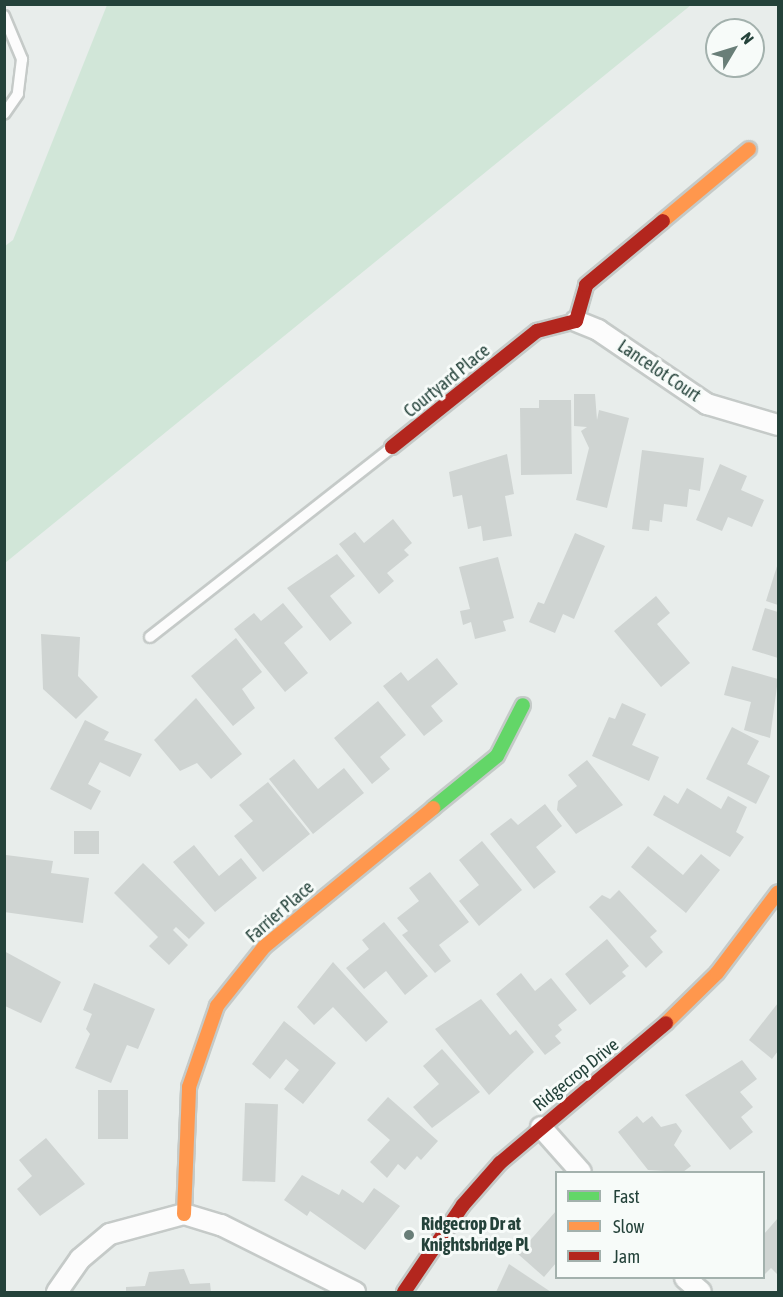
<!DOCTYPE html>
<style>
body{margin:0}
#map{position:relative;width:783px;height:1297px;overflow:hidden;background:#e8edeb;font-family:"Asap Condensed",sans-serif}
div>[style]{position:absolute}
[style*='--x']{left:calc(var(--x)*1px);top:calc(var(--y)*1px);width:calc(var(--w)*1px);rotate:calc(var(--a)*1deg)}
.green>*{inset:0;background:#d1e6d8}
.building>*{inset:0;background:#cfd4d2;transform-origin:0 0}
.roads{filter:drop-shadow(2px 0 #c5cac8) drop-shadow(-2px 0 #c5cac8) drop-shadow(0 2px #c5cac8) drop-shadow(0 -2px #c5cac8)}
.lane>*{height:10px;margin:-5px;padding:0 5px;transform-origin:5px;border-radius:5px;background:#fcfcfc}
.street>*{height:20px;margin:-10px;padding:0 10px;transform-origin:10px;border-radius:10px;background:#fcfcfc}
.fast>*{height:14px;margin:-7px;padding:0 7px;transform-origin:7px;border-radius:7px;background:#63d668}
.slow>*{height:14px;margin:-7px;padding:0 7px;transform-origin:7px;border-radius:7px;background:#ff974d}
.jam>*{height:14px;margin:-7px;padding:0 7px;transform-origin:7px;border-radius:7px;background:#b3261e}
.dots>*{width:16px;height:16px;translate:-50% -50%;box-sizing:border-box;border:3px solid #f7fbf9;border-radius:50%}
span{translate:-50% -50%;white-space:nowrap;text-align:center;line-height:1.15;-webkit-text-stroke:6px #f7fbf9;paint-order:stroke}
.street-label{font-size:18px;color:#24423a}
.poi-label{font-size:18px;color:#24423a;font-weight:700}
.left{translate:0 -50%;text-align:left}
.frame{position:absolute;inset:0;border:6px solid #24423a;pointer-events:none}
.legend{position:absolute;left:555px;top:1171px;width:210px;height:108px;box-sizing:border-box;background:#f7fbf9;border:2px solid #a3b1ad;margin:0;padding:8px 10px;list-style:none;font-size:18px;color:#24423a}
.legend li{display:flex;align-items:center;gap:12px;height:30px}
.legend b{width:30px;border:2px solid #a3b1ad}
.north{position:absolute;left:705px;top:18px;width:60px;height:60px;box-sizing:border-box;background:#f7fbf9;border:2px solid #a3b1ad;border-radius:50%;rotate:52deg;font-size:16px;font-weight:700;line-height:24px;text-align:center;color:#24423a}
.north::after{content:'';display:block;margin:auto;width:21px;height:27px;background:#697e78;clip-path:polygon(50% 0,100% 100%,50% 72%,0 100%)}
</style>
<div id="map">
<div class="green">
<div style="clip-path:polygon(107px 5px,107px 4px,691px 5px,5px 563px,5px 246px,13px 240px)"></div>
</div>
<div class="building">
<div style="clip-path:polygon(574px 394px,595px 394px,597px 420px,599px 410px,629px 418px,607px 508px,576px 500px,589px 448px,581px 431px,587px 427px,574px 426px)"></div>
<div style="clip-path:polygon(539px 400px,571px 400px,572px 474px,521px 475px,520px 408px,539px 408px)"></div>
<div style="clip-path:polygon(642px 450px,704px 458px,700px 491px,689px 489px,687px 507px,664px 504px,662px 522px,650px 520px,649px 531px,632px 529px)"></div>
<div style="clip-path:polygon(507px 454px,514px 494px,505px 496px,512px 536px,483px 541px,481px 526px,468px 529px,462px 495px,453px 497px,449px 472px)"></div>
<div style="clip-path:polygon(720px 464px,747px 476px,741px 490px,764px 500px,752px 527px,728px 517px,722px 531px,696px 520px)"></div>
<div style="clip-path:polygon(393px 519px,412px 543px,404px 550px,409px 555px,387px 573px,394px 581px,379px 594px,339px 544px,355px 532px,364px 543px)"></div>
<div style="clip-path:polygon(575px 533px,605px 546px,574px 619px,563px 614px,555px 633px,529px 622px,538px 602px,544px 604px)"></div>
<div style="clip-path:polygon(337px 554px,355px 576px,330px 596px,352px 623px,330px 641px,287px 588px)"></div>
<div style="clip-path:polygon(498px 557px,514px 618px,503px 621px,506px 631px,475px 639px,471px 622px,463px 625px,460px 611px,470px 609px,459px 567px)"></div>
<div style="clip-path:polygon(778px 563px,778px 605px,766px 601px)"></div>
<div style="clip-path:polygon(656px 596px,670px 613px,657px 624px,690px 663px,661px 687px,614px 631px)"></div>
<div style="clip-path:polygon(283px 603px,303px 627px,284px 643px,308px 673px,285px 692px,234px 629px,254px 613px,261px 621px)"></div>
<div style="clip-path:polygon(765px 608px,778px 612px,778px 658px,752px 650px)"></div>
<div style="clip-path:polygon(41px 634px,80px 637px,78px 676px,98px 697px,76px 719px,43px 689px)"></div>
<div style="clip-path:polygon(236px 638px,262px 672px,242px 689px,255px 708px,233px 726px,191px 676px)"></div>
<div style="clip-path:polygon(437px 658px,458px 684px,431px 706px,443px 721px,424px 736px,383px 686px,401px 672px,408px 681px)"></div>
<div style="clip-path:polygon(732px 666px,778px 679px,770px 738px,744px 730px,751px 702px,724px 695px)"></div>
<div style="clip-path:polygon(196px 698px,242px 754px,211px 779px,197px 763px,180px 771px,154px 740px)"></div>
<div style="clip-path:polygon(378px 701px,406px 735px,380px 757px,390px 769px,372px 784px,334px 738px)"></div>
<div style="clip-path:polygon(622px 703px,646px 714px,632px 745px,659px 757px,649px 781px,592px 756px,609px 717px,615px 719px)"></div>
<div style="clip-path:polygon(85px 720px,109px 732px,104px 740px,142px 754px,130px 777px,100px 762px,88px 784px,101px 791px,91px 810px,50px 789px)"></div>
<div style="clip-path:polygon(732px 727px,759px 741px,747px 764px,770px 776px,756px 804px,706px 779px)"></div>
<div style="clip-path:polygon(294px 759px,318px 789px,344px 768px,364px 793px,313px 834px,269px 779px)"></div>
<div style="clip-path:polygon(587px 760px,623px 805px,576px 834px,557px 810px,558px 801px,577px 786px,568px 775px)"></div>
<div style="clip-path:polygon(268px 782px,310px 834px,263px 872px,234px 836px,253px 821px,239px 805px)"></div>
<div style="clip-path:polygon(687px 788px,721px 809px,728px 796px,747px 807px,736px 832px,744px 837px,730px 857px,653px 815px,664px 795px,678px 804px)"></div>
<div style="clip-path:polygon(545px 804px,562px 826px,536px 847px,556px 872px,534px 889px,490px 834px,511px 818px,518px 825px)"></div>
<div style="left:74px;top:831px;width:25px;height:23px"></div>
<div style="clip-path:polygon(482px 841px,522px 890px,479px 926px,459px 901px,479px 885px,459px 860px)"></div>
<div style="clip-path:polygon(194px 845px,219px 876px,241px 858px,257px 878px,215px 912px,173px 862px)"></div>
<div style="clip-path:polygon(648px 846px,683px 875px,701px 854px,720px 870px,686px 913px,631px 867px)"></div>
<div style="clip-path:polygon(6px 855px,53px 861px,51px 873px,89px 878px,83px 923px,4px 912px)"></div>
<div style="clip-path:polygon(143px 863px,205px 923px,189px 939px,176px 927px,173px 930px,188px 945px,169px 965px,149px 946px,158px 937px,114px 893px)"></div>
<div style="clip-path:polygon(430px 872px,469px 922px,439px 945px,451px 961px,435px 973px,402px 935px,408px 931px,397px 918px,419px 901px,409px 888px)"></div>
<div style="clip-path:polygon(619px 890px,657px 931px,650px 937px,663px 952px,646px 968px,589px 907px,602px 895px,610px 899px)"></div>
<div style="clip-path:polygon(384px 922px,428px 976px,405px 995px,386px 971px,364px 989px,346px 968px,369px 949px,362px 940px)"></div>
<div style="clip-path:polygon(607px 939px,629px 966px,622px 972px,626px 976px,590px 1005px,565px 974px)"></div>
<div style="clip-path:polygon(4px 951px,61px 982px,41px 1023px,5px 1006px)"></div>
<div style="clip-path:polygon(333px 962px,388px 1022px,366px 1042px,333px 1007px,314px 1025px,297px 1007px)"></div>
<div style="clip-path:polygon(521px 973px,535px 991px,551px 978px,577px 1010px,558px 1025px,562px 1030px,555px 1036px,561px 1043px,545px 1055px,496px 994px)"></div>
<div style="clip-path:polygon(94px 983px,155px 1009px,138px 1049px,127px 1045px,111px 1083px,75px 1068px,90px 1034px,86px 1029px,92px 1014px,83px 1010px)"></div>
<div style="clip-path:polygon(481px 999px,510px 1035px,516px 1030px,534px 1052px,489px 1095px,435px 1029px)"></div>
<div style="clip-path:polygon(778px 1003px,778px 1051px,772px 1059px,749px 1040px)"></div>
<div style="clip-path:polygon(284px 1021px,336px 1063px,303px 1104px,284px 1089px,299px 1070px,286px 1059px,270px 1079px,252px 1064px)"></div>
<div style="clip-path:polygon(442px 1049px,480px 1092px,432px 1128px,413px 1107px,439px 1084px,423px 1066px)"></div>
<div style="clip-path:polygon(742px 1060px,757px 1079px,740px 1092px,753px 1107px,741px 1117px,753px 1132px,730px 1150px,685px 1095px)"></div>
<div style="left:98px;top:1090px;width:30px;height:49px"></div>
<div style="clip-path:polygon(388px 1097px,438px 1141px,421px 1160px,417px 1156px,405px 1170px,398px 1164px,387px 1178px,370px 1162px,390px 1140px,367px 1120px)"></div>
<div style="left:245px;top:1103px;width:33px;height:78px;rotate:2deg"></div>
<div style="clip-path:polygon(637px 1116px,643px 1123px,652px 1116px,661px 1127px,676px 1123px,682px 1131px,674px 1145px,691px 1166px,683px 1172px,648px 1170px,618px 1132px)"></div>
<div style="clip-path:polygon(46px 1138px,85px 1184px,40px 1216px,17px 1189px,32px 1176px,19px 1160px)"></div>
<div style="clip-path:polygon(302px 1175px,339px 1195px,342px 1189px,363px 1203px,374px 1188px,400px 1206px,365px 1250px,310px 1211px,307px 1216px,284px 1200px)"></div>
<div style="clip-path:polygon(556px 1211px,556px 1263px,544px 1277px,518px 1254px)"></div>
<div style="clip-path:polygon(778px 1218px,778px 1275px,771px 1268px,765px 1274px,764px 1234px)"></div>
<div style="clip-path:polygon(509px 1264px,551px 1292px,496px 1292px)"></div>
<div style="clip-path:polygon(184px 1269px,190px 1284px,210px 1283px,211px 1292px,126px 1292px,126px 1287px,145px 1286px,149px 1272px)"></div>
</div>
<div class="roads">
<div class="lane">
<div style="--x:4;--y:16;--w:47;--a:67.3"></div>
<div style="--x:22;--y:59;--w:35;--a:97"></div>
<div style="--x:18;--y:94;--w:24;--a:125"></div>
<div style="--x:150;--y:637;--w:308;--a:-38.1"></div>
</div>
<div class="street">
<div style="--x:576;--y:321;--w:24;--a:22"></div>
<div style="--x:598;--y:330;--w:132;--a:34.2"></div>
<div style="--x:707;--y:404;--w:74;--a:16.5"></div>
<div style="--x:541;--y:1127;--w:60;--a:48.4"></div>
<div style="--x:685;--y:1278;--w:21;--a:41"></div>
<div style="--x:57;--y:1292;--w:40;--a:-55.1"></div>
<div style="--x:80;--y:1259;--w:39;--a:-40"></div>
<div style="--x:110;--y:1234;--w:77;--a:-15.1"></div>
<div style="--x:184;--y:1214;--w:39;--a:17"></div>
<div style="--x:221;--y:1225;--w:150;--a:26.6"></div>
</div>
<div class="fast">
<div style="--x:433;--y:808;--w:82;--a:-39.1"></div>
<div style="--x:497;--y:756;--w:57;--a:-63"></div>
</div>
<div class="slow">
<div style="--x:663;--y:221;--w:112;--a:-39.9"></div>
<div style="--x:666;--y:1023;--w:71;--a:-44.4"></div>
<div style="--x:717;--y:973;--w:101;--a:-53"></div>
<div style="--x:184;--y:1214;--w:127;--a:-87.7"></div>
<div style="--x:189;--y:1087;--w:86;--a:-70.9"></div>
<div style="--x:217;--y:1006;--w:75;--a:-51.5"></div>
<div style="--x:264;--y:947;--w:219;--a:-39.4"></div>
</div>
<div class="jam">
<div style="--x:392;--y:447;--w:186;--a:-38.7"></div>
<div style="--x:537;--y:331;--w:40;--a:-14.4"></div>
<div style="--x:576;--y:321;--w:37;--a:-74"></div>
<div style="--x:586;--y:285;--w:100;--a:-39.7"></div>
<div style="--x:404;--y:1292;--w:105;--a:-55.9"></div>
<div style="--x:463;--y:1205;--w:56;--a:-48.6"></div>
<div style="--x:500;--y:1163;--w:217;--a:-40.1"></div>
</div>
</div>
<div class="dots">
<div style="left:409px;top:1235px;background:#697e78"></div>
</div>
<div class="street-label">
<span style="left:659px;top:371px;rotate:34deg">Lancelot Court</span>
<span style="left:447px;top:381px;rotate:-39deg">Courtyard Place</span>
<span style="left:280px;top:912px;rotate:-41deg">Farrier Place</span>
<span style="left:576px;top:1075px;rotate:-39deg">Ridgecrop Drive</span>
</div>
<div class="poi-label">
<span class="left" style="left:421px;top:1235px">Ridgecrop Dr at<br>Knightsbridge Pl</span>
</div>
<div class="frame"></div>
<ul class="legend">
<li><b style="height:8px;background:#63d668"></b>Fast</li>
<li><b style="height:8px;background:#ff974d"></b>Slow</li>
<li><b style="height:8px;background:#b3261e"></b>Jam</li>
</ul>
<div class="north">N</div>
</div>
